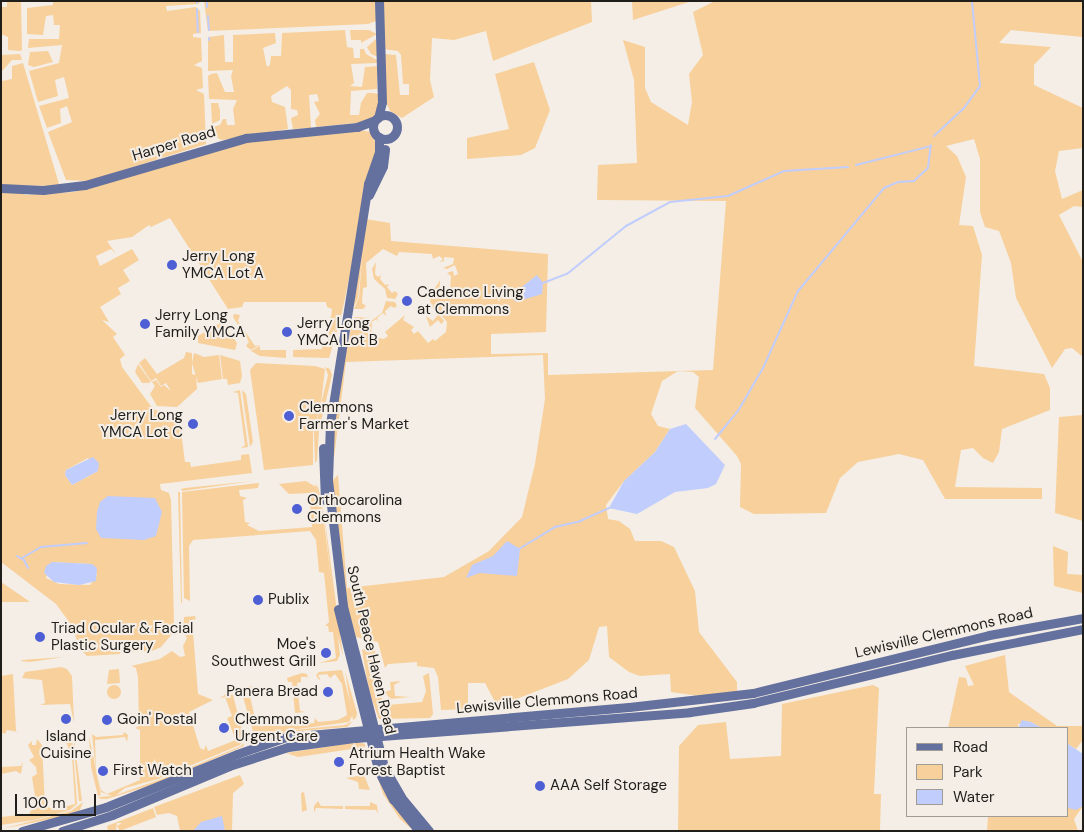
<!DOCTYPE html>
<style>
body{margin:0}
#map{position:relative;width:1084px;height:832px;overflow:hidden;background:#f4eee6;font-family:"DM Sans",sans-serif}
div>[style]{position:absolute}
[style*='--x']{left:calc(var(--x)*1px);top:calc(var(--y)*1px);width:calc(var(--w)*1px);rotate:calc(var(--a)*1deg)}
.green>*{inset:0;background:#f8d09b}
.round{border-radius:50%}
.water>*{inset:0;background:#c0cdfd}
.stream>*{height:2px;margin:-1px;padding:0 1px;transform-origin:1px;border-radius:1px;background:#c0cdfd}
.major>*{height:9px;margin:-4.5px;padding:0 4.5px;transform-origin:4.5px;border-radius:4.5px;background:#64709d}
.major>.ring{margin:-4.5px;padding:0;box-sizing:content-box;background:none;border:9px solid #64709d;border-radius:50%}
.dots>*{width:14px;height:14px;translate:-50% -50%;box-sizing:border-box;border:2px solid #f4eee6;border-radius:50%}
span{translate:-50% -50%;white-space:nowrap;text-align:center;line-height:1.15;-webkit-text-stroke:4px #f4eee6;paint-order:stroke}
.street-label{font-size:15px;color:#201e1b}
.poi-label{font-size:15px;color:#201e1b}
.left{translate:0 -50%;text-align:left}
.right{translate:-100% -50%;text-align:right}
.frame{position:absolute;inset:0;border:2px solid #201e1b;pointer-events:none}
.legend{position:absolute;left:906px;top:727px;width:162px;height:90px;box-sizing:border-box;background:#f4eee6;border:1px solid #9f9b95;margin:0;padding:6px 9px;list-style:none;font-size:15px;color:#201e1b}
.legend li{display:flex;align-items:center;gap:10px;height:25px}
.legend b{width:25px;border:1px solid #9f9b95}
.scale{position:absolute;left:15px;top:794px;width:81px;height:22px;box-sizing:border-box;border:2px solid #201e1b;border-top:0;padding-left:6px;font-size:15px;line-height:18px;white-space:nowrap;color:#201e1b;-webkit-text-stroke:4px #f4eee6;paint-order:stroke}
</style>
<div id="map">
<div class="green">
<div style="clip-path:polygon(7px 1px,21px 2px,22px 50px,20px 51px,8px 50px,8px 37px,1px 34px,1px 7px,7px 7px)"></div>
<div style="clip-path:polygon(53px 1px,200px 1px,199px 4px,166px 6px,167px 11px,196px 7px,200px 11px,201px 33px,193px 34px,193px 37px,201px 38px,202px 61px,194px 65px,202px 68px,203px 88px,196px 90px,204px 94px,206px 144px,89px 181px,66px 180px,48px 132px,72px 122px,67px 106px,60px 109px,61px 123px,47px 128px,39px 106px,69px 98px,64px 77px,55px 80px,58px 96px,38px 102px,29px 71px,59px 63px,62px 45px,28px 48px,29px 39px,59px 39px,60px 25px,54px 25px,53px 15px,46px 16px,43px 35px,27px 34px,27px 8px,53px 5px)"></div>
<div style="clip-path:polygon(204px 1px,376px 1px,376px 21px,368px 24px,208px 31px)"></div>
<div style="clip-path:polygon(382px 1px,591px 1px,592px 22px,493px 61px,486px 31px,454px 40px,432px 38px,430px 80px,434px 97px,402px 118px,390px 111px,386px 102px,384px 54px,396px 55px,400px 95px,409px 95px,409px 84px,403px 84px,401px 55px,398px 51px,383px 49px)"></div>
<div style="clip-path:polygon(632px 1px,692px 1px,633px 20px)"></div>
<div style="clip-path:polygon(715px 1px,1083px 1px,1083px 37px,1011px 30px,999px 43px,1051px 47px,1034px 65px,1034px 85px,1083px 108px,1083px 148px,1059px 151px,1055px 171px,1062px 199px,1083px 190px,1083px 207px,1074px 206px,1059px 215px,1083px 262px,1083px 357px,1072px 348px,1065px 349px,1052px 368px,1016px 298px,1011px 263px,999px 231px,985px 227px,980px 212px,980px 159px,974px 139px,946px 146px,957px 156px,966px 177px,959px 225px,973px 226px,982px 255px,974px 366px,1044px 374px,1050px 388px,1050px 410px,1002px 429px,999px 452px,993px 463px,983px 458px,973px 448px,961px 450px,955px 487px,1042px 488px,1042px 499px,945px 499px,923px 460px,899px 454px,858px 462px,840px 478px,826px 513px,754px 514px,740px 507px,741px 464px,737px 456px,695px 408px,699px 377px,693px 372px,678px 371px,662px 381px,651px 414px,658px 426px,670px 429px,655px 452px,624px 481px,606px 505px,608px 519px,619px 521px,630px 529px,635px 541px,661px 541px,674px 547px,695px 591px,699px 632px,737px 682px,737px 692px,699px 696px,671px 692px,670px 674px,640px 676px,629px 672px,609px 657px,607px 626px,599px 627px,589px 660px,568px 679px,506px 703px,495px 702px,485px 683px,468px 683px,468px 709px,441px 710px,438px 677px,434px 668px,417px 666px,417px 662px,388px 664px,385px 668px,378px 642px,356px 637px,346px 602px,332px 481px,338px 475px,347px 588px,444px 577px,489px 551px,522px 517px,535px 464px,545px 399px,543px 355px,346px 362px,334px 458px,330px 459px,330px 438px,351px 320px,347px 350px,353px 318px,356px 317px,370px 318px,365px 324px,367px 331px,372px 337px,384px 339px,388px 336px,385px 332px,405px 315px,403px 320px,414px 327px,411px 330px,414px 334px,418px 331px,428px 343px,433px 339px,435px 341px,446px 332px,447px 322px,430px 302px,431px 295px,440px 280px,439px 293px,450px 292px,451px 276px,447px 273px,453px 271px,454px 276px,458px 274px,455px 265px,447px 269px,443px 268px,453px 264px,454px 258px,444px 257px,444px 261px,440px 262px,443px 259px,439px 256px,433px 259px,432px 254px,399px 252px,397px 256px,383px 249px,366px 263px,367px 287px,363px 288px,362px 303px,366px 306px,363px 309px,354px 309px,359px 297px,363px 246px,358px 298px,353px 308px,365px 219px,390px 223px,391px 241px,548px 254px,546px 332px,491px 334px,491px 354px,548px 353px,548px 375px,713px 370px,726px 201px,597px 200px,598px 165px,637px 163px,634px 80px,623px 40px,645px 47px,645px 88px,651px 102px,688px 125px,692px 102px,689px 74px,703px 55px,693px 12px)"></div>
<div style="clip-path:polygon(345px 30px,347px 47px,353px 48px,354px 58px,360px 58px,360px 49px,364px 49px,366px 54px,377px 60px,377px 63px,351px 64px,354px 83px,350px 86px,362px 87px,365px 67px,378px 66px,377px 89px,351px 91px,350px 115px,359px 115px,361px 103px,367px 93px,373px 93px,378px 94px,379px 106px,375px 117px,366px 122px,316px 127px,315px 120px,320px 114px,314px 102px,319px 101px,317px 94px,309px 95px,311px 128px,293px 129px,291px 118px,298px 115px,297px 110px,291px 109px,291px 90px,287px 86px,271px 96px,272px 102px,285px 107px,288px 129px,222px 140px,215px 137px,212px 127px,220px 125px,223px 119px,226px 119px,227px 125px,235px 125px,233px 109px,237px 100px,209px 99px,208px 76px,211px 74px,217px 73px,225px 92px,234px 92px,231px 76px,233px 70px,208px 71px,208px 37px,224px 35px,225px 62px,233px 62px,233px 35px,275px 33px,276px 43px,263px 48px,267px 67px,270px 65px,271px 56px,281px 56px,282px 33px)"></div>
<div style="clip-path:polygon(350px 30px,369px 30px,377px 34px,361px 43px,361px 40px,351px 40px)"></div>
<div style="clip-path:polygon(376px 39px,378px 57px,371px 54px,367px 47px)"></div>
<div style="clip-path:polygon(48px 51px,53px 62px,34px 67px,28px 65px,30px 52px)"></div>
<div style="clip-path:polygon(20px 54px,22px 60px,12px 60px,1px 72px,1px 55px)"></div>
<div style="clip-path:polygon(534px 62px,550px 110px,535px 148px,521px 155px,467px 159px,467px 138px,509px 129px,495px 74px)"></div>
<div style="clip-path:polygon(23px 63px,59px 184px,58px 186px,1px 185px,1px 77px,2px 81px,12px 79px,12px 66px)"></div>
<div style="clip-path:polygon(211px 103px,218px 103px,220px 111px,220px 120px,212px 124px)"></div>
<div style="clip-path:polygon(evenodd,360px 130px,370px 132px,377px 145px,341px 317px,329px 358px,293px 357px,293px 350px,322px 349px,322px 345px,327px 344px,332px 309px,327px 307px,326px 302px,244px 302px,242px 307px,228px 309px,170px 218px,151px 227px,149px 225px,132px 237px,107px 241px,116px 254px,111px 249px,96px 256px,100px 266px,132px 249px,139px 260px,123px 270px,130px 281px,118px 288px,121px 294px,100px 307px,109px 322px,102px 320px,117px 334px,113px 337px,125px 355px,120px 359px,122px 367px,153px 409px,163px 413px,182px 412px,179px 416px,185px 462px,190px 462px,191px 467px,241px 460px,241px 455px,249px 454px,252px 473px,160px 484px,161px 490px,169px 493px,171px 500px,174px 622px,172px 634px,161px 647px,152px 651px,133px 652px,128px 646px,123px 646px,120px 654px,87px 656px,81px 650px,70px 623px,56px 604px,1px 562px,1px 191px,24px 192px,25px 195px,74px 192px,234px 143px,360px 130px,88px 458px,98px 471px,72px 485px,65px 475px,66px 470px,88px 458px,360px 130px,52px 562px,92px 564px,97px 575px,90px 585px,59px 584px,46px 578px,52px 562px)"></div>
<div style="clip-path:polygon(376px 262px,375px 274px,378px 277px,381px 275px,380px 279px,385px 285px,389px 284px,387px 287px,392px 293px,395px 291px,398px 294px,395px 299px,387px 298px,385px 289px,374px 279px,372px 269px)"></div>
<div style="clip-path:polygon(386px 301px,395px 302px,397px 306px,394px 308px,391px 306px,385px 311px,386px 316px,383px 313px,377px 318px,378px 322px,376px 319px,372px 322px,371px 335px,367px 324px,382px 313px)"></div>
<div style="clip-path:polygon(431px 304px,444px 321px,441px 324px,438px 320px,430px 327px,426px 316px,433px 321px,437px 316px)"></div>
<div style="clip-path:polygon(234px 314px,240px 315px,238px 321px,255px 346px,260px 345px,251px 350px,246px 346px,249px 342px,233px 317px)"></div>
<div style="clip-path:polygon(222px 322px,237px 343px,235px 350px,198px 343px,198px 336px)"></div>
<div style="clip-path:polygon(260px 346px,260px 350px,286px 350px,286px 358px,260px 356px,251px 351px)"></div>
<div style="clip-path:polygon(186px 352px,192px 353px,192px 374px,196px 375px,197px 389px,177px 407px,157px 406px,150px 394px,155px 386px,152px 382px,156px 380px,161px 387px,164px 385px,171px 391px,166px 383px,161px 386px,156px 378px,151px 381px,139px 363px,145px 358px,157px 374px,184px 358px)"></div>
<div style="clip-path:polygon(194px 353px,204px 357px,219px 355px,222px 379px,198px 383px,192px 363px)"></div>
<div style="clip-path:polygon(220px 355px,240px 361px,242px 376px,240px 383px,228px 385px,227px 379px,223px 379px)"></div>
<div style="clip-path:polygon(256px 363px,315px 366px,325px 369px,321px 403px,313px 433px,313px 465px,264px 470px,250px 370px)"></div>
<div style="clip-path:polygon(138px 364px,151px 382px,148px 383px,142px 383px,135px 372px)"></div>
<div style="clip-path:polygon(325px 367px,330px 369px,332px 375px,319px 430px,317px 460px,315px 463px,314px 433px,328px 375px)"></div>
<div style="clip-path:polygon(240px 390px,248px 447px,241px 448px,245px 445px,238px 393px,233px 392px)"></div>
<div style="clip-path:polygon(242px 390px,246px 394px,253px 442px,250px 447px)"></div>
<div style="clip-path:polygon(1083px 415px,1083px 521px,1055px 513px,1059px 417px)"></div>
<div style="clip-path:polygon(253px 481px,182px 491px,181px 489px,185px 488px)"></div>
<div style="clip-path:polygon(306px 481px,316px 487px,323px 513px,340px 655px,337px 661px,319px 663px,336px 658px,333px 632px,329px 632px,328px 626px,325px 626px,329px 622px,324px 573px,319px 572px,316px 540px,310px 531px,193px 540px,189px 546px,190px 601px,184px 598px,182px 492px,259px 483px,258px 488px,239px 490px,240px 496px,247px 498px,243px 500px,245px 522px,250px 523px,247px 525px,259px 531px,287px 529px,312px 527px,309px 493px,289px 494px,279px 484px)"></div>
<div style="clip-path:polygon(315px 484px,318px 487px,324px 513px,343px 656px,336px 630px,324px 513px)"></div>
<div style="clip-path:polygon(178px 492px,180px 492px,182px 604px,181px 602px)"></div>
<div style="clip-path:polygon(1053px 546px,1068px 552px,1067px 574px,1083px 575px,1083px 593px,1054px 586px)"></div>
<div style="clip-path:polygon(1px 582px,23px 597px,30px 602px,1px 602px)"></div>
<div style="clip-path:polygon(195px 616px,196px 619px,192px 620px,198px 694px,213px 700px,189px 712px,200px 748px,204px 750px,206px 745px,208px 751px,236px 740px,227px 718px,232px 716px,225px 697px,220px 698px,226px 694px,233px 695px,244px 739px,240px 745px,158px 779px,125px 788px,116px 795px,170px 776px,241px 746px,243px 743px,244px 746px,158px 783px,107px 799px,101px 799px,98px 797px,112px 796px,101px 792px,96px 772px,101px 790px,107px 794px,140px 780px,140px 730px,135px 728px,139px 726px,138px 677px,136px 668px,131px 666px,160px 659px,172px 651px,180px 657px,185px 656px,183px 646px,187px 638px,183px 632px,184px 617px)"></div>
<div style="clip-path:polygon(369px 647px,375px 651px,379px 695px,387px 705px,422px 702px,426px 691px,423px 676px,429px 673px,433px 714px,430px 718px,379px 719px,369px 691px,362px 650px)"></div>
<div style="clip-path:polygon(1005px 655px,1009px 692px,1057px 726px,1083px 726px,1083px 740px,1076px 749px,1068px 744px,1068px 728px,1042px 728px,1031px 722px,1018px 724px,1018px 728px,948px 728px,959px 677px,966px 678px,968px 686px,974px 685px,965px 666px)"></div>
<div style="clip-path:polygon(64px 657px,30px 662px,21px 661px,22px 660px)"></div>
<div style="clip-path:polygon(61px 667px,67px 669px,72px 676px,74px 723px,70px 704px,40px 705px,45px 703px,42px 680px,22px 678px,25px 672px)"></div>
<div style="clip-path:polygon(119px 669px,120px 683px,107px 684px,109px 670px)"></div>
<div style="clip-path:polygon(342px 670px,353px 714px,349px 722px,254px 735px,243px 697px,242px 690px,246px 686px,251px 686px,253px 690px,249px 692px,255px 718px,262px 727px,264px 724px,287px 721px,288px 725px,294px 724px,293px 720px,302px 719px,303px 724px,314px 723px,315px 718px,318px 722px,338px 720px,347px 715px,342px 684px,335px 674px,330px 678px,327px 674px,318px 675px,320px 679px,319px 680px,316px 675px,319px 672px)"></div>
<div style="clip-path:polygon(345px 671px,357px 713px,356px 718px,353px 720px)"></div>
<div style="clip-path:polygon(302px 673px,307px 674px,308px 680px,307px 677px,301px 677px,301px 682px,297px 683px,300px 711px,305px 712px,295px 713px,292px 682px,288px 682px,287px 678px)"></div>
<div style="clip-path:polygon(13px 674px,16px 731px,19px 732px,7px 730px,5px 734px,1px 732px,1px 676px)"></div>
<div style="clip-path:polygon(401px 681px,394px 685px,395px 696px,410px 697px,390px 699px,385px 692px,391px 690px,390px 682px)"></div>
<div class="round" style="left:107px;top:685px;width:14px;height:14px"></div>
<div style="clip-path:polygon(873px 685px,879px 688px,874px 794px,881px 794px,880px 831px,678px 831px,679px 746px,698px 725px,726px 722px,730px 759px,781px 756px,782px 704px)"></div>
<div style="clip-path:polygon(353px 721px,347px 727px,287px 732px,256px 739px,282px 731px,345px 725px)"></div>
<div style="clip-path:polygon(124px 732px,128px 735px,127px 742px,125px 737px,95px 740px,96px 771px,92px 734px,96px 737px,123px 735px)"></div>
<div style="clip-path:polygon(89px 736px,101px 795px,98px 796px,91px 767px)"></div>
<div style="clip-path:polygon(68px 737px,72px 737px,77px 804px,70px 810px,34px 820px,1px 825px,1px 817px,29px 814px,36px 803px,32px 777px,37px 774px,36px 767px,29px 760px,34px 757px,28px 745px,32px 741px,32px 745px,36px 745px,37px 739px,42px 745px,45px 805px,53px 810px,75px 804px,72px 756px,65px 740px)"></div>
<div style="clip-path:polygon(74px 739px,82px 801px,79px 801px,74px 749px)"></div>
<div style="clip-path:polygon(357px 742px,365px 744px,365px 747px,298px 757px,286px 753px)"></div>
<div style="clip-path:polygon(369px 750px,414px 831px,400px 819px,383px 794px)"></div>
<div style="clip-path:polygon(23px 761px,21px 774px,16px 771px,1px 774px,1px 767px,21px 766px)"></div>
<div style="clip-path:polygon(240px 775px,244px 784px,233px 793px,232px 831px,180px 831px,177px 816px,169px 813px,157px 815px,154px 807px)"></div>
<div style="clip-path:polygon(364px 775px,370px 790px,359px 789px,358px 782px,346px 778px)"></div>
<div style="clip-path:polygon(304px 792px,307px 810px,302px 812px,301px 793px)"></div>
<div style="clip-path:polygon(318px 801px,321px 806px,343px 806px,343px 809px,316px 808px,314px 813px,314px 806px)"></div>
<div style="clip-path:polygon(83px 802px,80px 810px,61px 817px,1px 829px,71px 811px)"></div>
<div style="clip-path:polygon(370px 802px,377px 805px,378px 814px,376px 810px,345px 809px,345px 806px,370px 806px)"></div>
<div style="clip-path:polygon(1083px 806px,1074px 819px,1078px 831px,987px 831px,988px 816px,1068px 816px,1068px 808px)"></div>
<div style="clip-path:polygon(153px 808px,156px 817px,120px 831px,117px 826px,122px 823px,117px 823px,116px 830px,108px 831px,107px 826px)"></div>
</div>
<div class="water">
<div style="clip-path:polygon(537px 275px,543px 283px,542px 294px,516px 302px,513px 299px,518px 290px)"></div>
<div style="clip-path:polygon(686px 424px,725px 465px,716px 484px,708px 488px,675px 492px,637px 514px,609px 508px,624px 481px,655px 452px,670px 429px)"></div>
<div style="clip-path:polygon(93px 457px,99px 463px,98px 471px,72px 485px,65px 475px,66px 470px)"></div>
<div style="clip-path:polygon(108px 496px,155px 498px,162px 512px,156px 536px,144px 540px,101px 538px,96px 529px,97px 512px,100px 502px)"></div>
<div style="clip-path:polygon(507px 541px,520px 549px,517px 576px,480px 573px,466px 578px,472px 565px,493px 556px)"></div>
<div style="clip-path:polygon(52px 562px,92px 564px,97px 568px,96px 581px,79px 585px,54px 582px,44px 573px,46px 566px)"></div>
<div style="clip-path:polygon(1022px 720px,1031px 722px,1042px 728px,1018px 728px)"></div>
<div style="clip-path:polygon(1068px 744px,1083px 754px,1083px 806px,1076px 810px,1068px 808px)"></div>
<div style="clip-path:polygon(222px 816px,225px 831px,193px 831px,201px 822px)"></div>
</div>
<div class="stream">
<div style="--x:197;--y:1;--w:2;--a:90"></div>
<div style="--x:207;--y:1;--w:6;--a:90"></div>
<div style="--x:197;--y:9;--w:23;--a:88"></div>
<div style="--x:208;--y:16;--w:14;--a:86"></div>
<div style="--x:209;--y:38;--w:2;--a:90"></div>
<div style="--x:934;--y:136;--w:41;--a:-43"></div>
<div style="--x:964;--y:108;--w:27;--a:-54"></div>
<div style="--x:980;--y:86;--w:85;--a:-95.4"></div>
<div style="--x:856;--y:165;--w:77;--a:-14.2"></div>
<div style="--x:543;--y:283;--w:26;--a:-21"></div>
<div style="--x:567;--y:274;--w:76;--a:-39.1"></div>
<div style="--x:626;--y:226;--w:50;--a:-28.6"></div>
<div style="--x:670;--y:202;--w:58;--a:-5.9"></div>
<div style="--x:728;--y:196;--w:61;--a:-24.1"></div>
<div style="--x:784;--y:171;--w:64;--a:-3.6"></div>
<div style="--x:715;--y:439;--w:36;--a:-51"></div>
<div style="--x:738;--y:411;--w:50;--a:-59.8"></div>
<div style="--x:763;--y:368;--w:85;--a:-65.6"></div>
<div style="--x:798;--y:291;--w:134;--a:-50.1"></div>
<div style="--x:884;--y:188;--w:15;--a:-23"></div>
<div style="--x:898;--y:182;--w:16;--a:-4"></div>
<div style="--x:914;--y:181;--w:19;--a:-43"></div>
<div style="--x:928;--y:168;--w:23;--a:-83"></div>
<div style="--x:519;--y:549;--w:42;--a:-31.4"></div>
<div style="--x:555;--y:527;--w:26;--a:-13"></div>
<div style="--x:580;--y:521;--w:34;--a:-24"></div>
<div style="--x:17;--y:556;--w:8;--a:30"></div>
<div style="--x:24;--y:560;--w:9;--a:63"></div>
<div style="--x:22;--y:558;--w:22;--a:-30"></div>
<div style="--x:41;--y:547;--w:46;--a:-5"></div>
</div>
<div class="major">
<div class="ring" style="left:373px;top:115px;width:15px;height:15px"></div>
<div style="--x:378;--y:118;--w:16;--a:-76"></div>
<div style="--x:382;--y:102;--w:101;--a:-91.7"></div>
<div style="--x:379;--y:137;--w:15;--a:90"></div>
<div style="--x:379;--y:152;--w:34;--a:109"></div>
<div style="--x:368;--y:184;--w:242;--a:99"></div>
<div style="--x:330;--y:423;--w:57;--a:92"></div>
<div style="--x:328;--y:480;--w:127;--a:83.2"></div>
<div style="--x:343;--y:606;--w:166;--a:75.7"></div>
<div style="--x:384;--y:767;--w:34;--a:60"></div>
<div style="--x:401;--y:797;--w:44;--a:50.5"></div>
<div style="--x:1;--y:188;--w:42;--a:2.7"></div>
<div style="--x:43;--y:190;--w:42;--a:-6.8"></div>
<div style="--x:85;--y:185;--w:168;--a:-16.3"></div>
<div style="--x:246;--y:138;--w:112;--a:-5.7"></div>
<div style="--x:357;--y:127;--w:19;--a:-21"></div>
<div style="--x:369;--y:195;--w:32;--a:-64"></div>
<div style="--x:383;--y:166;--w:17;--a:-83"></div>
<div style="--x:323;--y:448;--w:52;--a:87.8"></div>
<div style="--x:338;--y:609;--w:166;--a:76"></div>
<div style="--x:378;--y:770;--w:33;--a:63"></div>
<div style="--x:393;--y:799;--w:41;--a:50.9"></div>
<div style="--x:22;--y:831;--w:87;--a:-15.9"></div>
<div style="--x:106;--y:807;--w:141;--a:-22"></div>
<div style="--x:237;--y:754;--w:52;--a:-19.1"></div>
<div style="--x:286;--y:737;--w:344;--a:-5"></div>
<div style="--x:629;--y:707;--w:125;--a:-6.4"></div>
<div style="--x:753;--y:693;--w:243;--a:-13.8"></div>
<div style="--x:989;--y:635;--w:96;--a:-10.3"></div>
<div style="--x:62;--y:831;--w:52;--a:-17.7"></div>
<div style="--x:112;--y:815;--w:127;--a:-22.7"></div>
<div style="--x:229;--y:766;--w:62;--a:-17.9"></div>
<div style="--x:288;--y:747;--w:68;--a:-7.7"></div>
<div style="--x:355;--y:738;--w:336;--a:-4.4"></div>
<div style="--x:690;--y:712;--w:64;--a:-8.1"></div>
<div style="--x:753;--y:703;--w:205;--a:-13.6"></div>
<div style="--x:952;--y:655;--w:134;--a:-11.2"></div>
</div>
<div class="dots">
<div style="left:172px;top:265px;background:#4e5ed4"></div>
<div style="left:407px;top:301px;background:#4e5ed4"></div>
<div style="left:145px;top:324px;background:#4e5ed4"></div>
<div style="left:287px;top:332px;background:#4e5ed4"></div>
<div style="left:289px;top:416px;background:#4e5ed4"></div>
<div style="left:193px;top:424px;background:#4e5ed4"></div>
<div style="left:297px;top:509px;background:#4e5ed4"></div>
<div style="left:258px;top:600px;background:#4e5ed4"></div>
<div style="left:40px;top:637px;background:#4e5ed4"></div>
<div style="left:326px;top:653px;background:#4e5ed4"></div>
<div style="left:328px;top:692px;background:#4e5ed4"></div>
<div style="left:66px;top:719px;background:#4e5ed4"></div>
<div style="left:107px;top:720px;background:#4e5ed4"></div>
<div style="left:224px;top:728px;background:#4e5ed4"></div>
<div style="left:339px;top:762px;background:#4e5ed4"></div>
<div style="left:103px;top:771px;background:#4e5ed4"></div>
<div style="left:540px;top:786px;background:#4e5ed4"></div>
</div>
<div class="street-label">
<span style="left:174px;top:144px;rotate:-17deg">Harper Road</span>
<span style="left:944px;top:633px;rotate:-13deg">Lewisville Clemmons Road</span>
<span style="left:371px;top:650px;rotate:77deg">South Peace Haven Road</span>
<span style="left:547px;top:701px;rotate:-5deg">Lewisville Clemmons Road</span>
</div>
<div class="poi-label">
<span class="left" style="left:182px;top:265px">Jerry Long<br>YMCA Lot A</span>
<span class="left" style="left:417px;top:301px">Cadence Living<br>at Clemmons</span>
<span class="left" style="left:155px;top:324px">Jerry Long<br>Family YMCA</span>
<span class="left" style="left:297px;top:332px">Jerry Long<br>YMCA Lot B</span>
<span class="left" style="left:299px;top:416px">Clemmons<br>Farmer's Market</span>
<span class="right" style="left:183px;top:424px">Jerry Long<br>YMCA Lot C</span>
<span class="left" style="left:307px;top:509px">Orthocarolina<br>Clemmons</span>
<span class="left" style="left:268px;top:600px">Publix</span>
<span class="left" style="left:51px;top:637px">Triad Ocular &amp; Facial<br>Plastic Surgery</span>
<span class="right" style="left:316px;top:653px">Moe's<br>Southwest Grill</span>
<span class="right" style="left:318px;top:692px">Panera Bread</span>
<span class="left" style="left:235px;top:728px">Clemmons<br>Urgent Care</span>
<span class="left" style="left:117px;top:720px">Goin' Postal</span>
<span style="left:66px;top:745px">Island<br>Cuisine</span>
<span class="left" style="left:349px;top:762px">Atrium Health Wake<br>Forest Baptist</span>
<span class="left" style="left:113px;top:771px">First Watch</span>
<span class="left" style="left:550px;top:786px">AAA Self Storage</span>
</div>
<div class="frame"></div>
<ul class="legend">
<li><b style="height:6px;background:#64709d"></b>Road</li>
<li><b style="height:14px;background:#f8d09b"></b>Park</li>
<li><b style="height:14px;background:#c0cdfd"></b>Water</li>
</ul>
<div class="scale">100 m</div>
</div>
